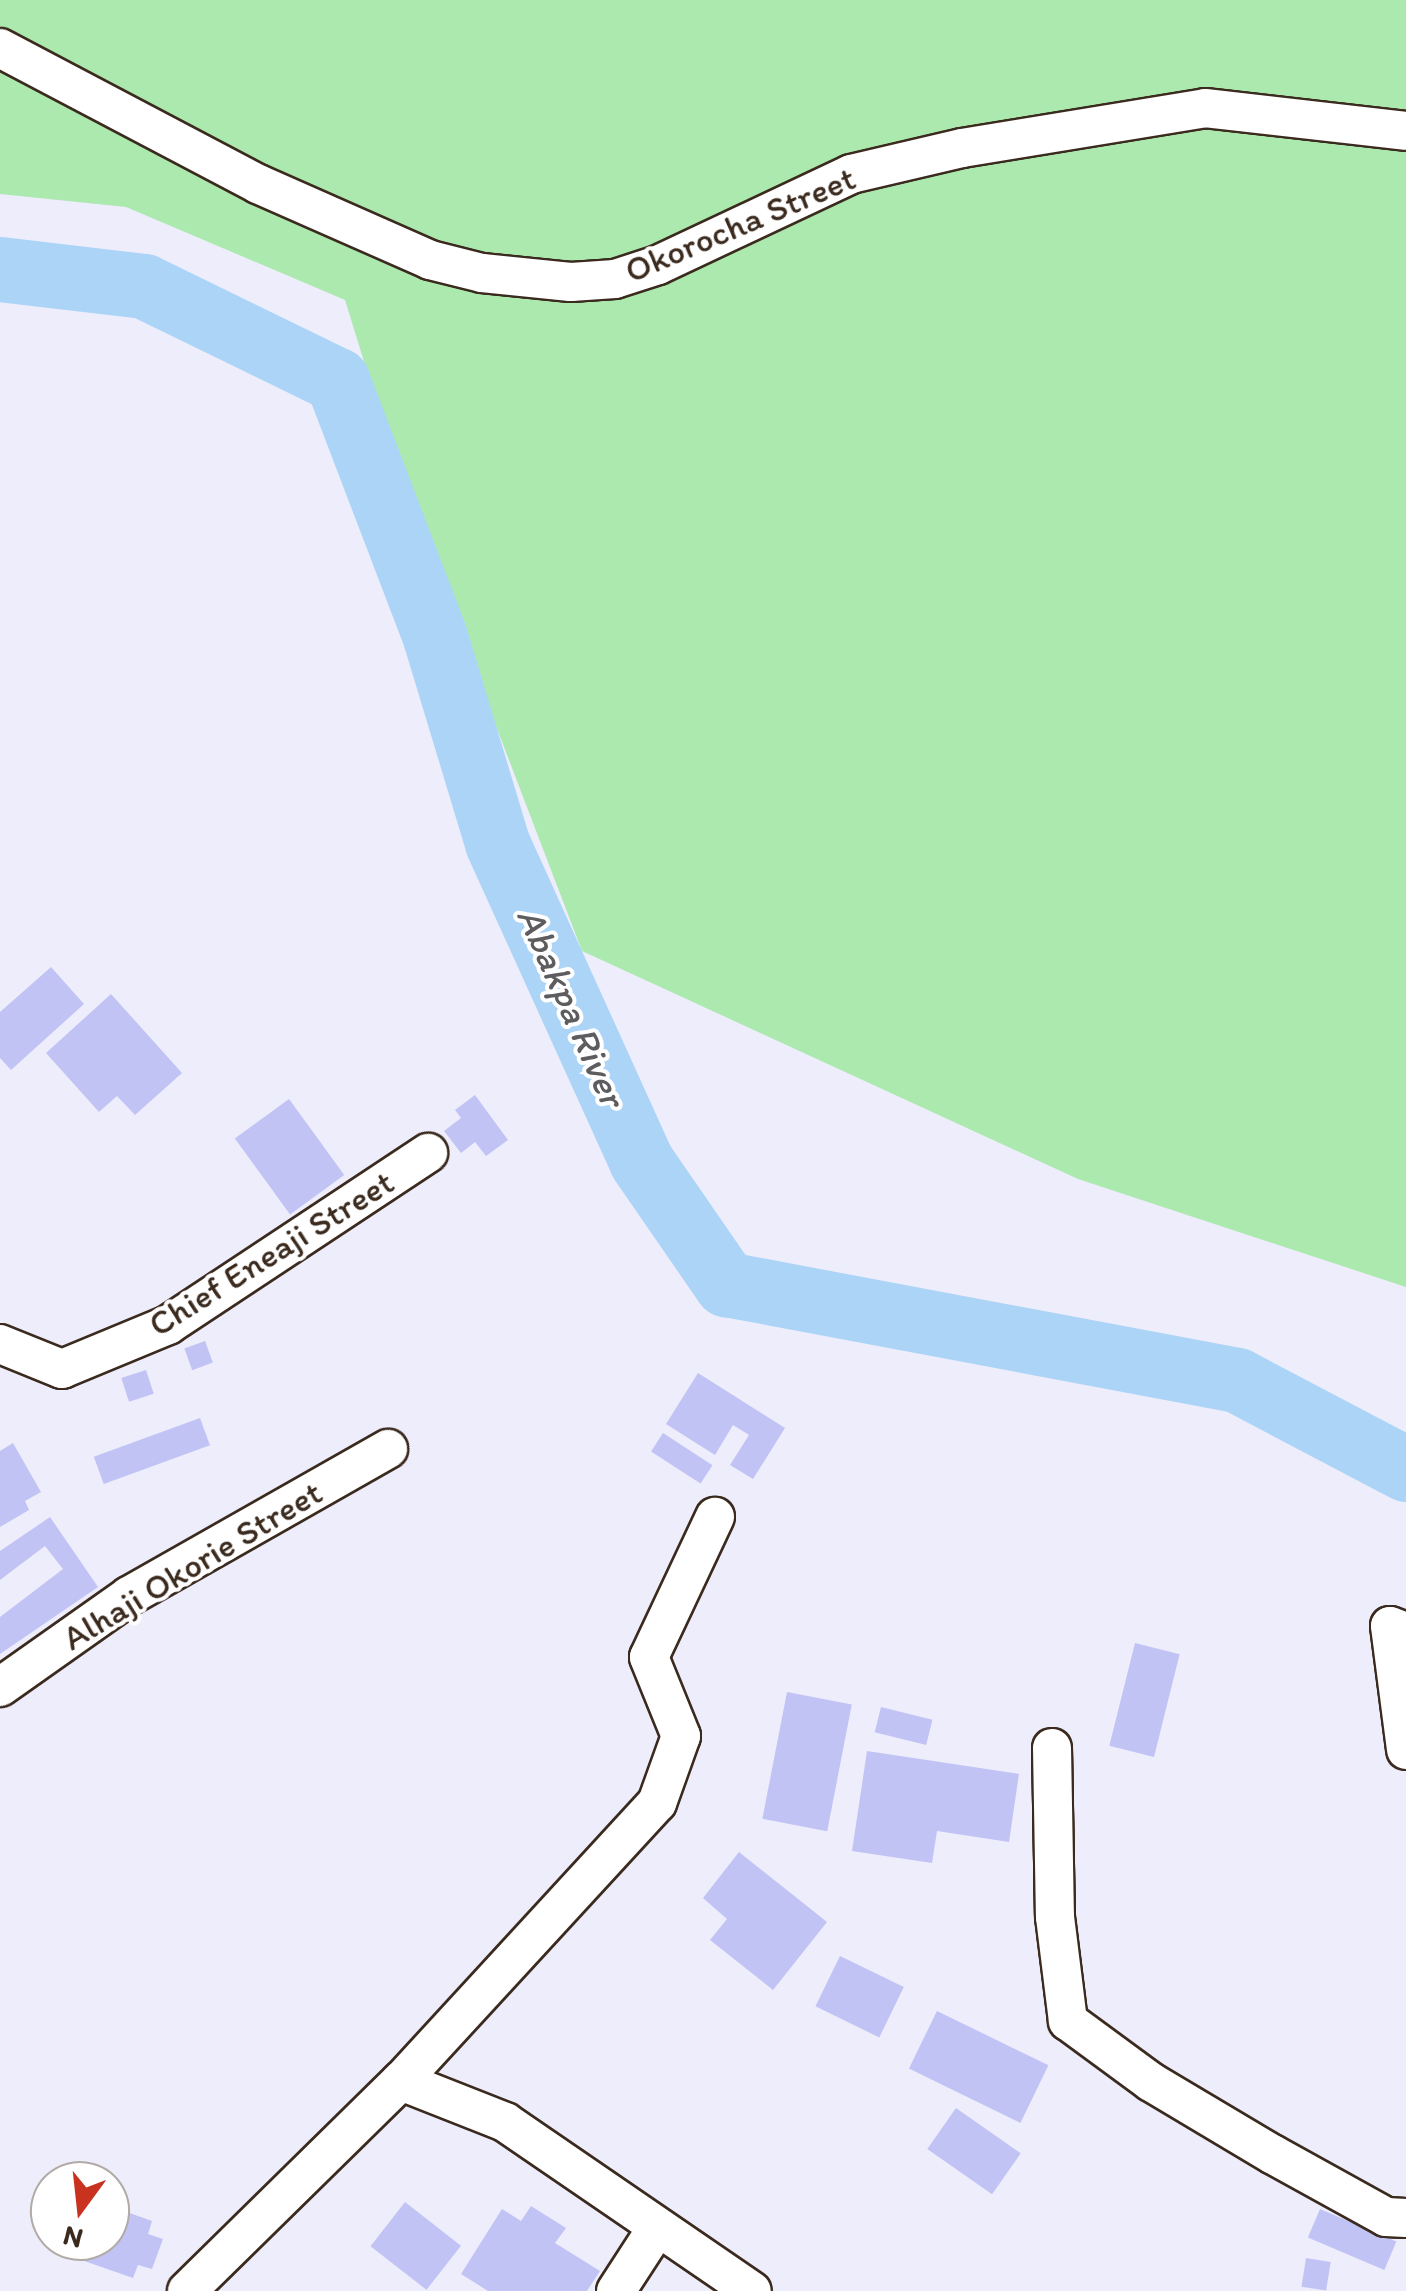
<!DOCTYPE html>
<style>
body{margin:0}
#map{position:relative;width:1406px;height:2291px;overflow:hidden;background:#ededfc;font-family:Itim,sans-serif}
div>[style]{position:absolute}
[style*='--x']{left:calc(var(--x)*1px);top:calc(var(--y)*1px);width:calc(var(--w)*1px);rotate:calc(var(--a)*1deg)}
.green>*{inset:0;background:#ace9af}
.river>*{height:65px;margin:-32.5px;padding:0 32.5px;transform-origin:32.5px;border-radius:32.5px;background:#acd4f7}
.building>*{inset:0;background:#c2c3f5;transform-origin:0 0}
.roads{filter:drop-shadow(2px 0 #3b2a1e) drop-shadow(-2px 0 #3b2a1e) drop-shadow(0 2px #3b2a1e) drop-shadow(0 -2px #3b2a1e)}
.minor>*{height:38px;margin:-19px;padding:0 19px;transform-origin:19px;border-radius:19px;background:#fff}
span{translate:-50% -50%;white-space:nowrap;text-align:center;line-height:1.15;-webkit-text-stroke:8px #fff;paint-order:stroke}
.street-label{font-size:35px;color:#3b2a1e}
.water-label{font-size:38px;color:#5d5d5f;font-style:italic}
.north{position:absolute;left:30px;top:2161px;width:100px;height:100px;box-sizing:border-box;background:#fff;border:2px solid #b1aaa5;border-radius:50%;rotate:195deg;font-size:28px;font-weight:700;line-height:40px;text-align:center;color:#3b2a1e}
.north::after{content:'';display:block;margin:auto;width:35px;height:45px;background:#c8321e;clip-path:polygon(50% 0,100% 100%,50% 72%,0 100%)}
</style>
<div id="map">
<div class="green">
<div style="clip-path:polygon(0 0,1406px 0,1406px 1287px,1078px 1179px,582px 951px,395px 462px,345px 300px,126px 207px,0 194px)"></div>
</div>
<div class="river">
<div style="--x:0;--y:269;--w:145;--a:6.7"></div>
<div style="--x:144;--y:286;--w:215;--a:26"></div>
<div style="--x:337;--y:380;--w:275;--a:69.1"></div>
<div style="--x:435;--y:637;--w:215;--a:73.2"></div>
<div style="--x:497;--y:843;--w:349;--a:65.6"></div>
<div style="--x:641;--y:1161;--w:150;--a:55.4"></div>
<div style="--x:726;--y:1284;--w:520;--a:10.64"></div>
<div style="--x:1237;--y:1380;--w:191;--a:27.8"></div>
</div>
<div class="building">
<div style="clip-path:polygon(51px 967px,84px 1004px,11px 1070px,0 1058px,0 1012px)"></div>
<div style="clip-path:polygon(111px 994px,182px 1073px,135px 1115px,117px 1096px,99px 1112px,46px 1053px)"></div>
<div style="clip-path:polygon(475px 1095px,508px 1140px,486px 1156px,475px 1142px,461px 1153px,444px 1131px,461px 1118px,455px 1110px)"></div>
<div style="left:289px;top:1099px;width:94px;height:67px;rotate:54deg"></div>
<div style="left:205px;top:1341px;width:23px;height:22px;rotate:70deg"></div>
<div style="left:146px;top:1370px;width:25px;height:26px;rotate:72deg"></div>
<div style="clip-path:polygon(698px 1373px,785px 1428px,753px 1479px,730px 1465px,749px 1435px,733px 1425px,715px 1455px,666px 1424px)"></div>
<div style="left:200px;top:1418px;width:29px;height:113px;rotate:70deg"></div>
<div style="left:663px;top:1433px;width:59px;height:22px;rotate:33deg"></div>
<div style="clip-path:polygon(13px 1443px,41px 1492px,25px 1501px,29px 1510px,0 1527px,0 1451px)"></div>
<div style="clip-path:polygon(50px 1517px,98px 1587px,0 1654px,0 1617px,63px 1569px,45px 1546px,0 1580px,0 1551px)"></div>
<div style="left:1135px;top:1643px;width:46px;height:106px;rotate:14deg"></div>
<div style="left:787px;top:1692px;width:66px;height:129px;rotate:11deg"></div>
<div style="left:881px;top:1707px;width:53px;height:26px;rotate:14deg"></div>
<div style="clip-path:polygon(867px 1751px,1019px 1774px,1009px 1842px,937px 1831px,932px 1863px,852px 1851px)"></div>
<div style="clip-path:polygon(739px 1852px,827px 1922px,773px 1990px,710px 1940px,727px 1919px,703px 1898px)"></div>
<div style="left:840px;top:1956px;width:71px;height:56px;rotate:26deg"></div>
<div style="left:937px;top:2011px;width:124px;height:64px;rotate:26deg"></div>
<div style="left:956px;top:2108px;width:79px;height:50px;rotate:35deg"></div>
<div style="left:405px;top:2202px;width:71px;height:56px;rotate:38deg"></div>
<div style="clip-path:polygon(110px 2206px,152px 2221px,148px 2234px,163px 2239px,152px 2269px,138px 2265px,133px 2278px,70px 2256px,75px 2241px,110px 2241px)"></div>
<div style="clip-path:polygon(531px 2206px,566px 2228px,555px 2243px,600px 2271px,587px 2291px,488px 2291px,461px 2274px,502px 2209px,521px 2221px)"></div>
<div style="left:1320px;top:2209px;width:83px;height:31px;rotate:23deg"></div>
<div style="left:1306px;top:2258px;width:25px;height:29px;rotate:9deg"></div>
</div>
<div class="roads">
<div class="minor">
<div style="--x:0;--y:48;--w:292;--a:27.8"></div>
<div style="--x:258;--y:184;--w:188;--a:23.8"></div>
<div style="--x:430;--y:260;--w:54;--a:14"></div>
<div style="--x:482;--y:273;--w:89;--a:5.8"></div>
<div style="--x:571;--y:282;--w:44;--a:-3.9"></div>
<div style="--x:615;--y:279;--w:45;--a:-18"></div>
<div style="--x:658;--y:265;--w:213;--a:-25.2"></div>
<div style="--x:851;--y:174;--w:114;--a:-13.2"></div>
<div style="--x:962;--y:148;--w:246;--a:-9.3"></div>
<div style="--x:1205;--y:108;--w:202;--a:6.5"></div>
<div style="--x:0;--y:1344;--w:67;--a:22"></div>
<div style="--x:62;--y:1369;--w:115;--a:-22.5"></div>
<div style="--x:168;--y:1325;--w:312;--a:-33.5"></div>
<div style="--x:1406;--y:1632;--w:17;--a:-159"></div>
<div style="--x:1390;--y:1626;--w:125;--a:82.6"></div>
<div style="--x:0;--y:1687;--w:158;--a:-35.2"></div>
<div style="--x:129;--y:1596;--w:298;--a:-29.6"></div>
<div style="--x:1052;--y:1748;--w:169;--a:89"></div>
<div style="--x:1055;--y:1917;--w:105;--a:82.9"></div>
<div style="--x:1068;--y:2021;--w:103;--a:36.3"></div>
<div style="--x:1151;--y:2082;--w:141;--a:30.8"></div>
<div style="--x:1272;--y:2154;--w:130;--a:28.9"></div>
<div style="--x:1386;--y:2217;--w:20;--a:3"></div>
<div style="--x:401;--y:2081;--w:378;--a:-47.4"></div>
<div style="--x:657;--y:1803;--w:71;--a:-70.3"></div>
<div style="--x:681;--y:1736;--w:85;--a:-112.1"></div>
<div style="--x:649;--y:1657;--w:155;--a:-64.8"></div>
<div style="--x:187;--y:2291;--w:300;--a:-44.5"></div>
<div style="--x:401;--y:2081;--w:112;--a:21.5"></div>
<div style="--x:505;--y:2122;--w:299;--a:34.4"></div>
<div style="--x:616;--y:2291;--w:72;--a:-57"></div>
</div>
</div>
<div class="street-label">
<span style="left:740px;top:224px;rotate:-23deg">Okorocha Street</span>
<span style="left:271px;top:1253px;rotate:-32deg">Chief Eneaji Street</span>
<span style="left:192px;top:1565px;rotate:-31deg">Alhaji Okorie Street</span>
</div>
<div class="water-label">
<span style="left:571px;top:1007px;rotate:66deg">Abakpa River</span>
</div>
<div class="north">N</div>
</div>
